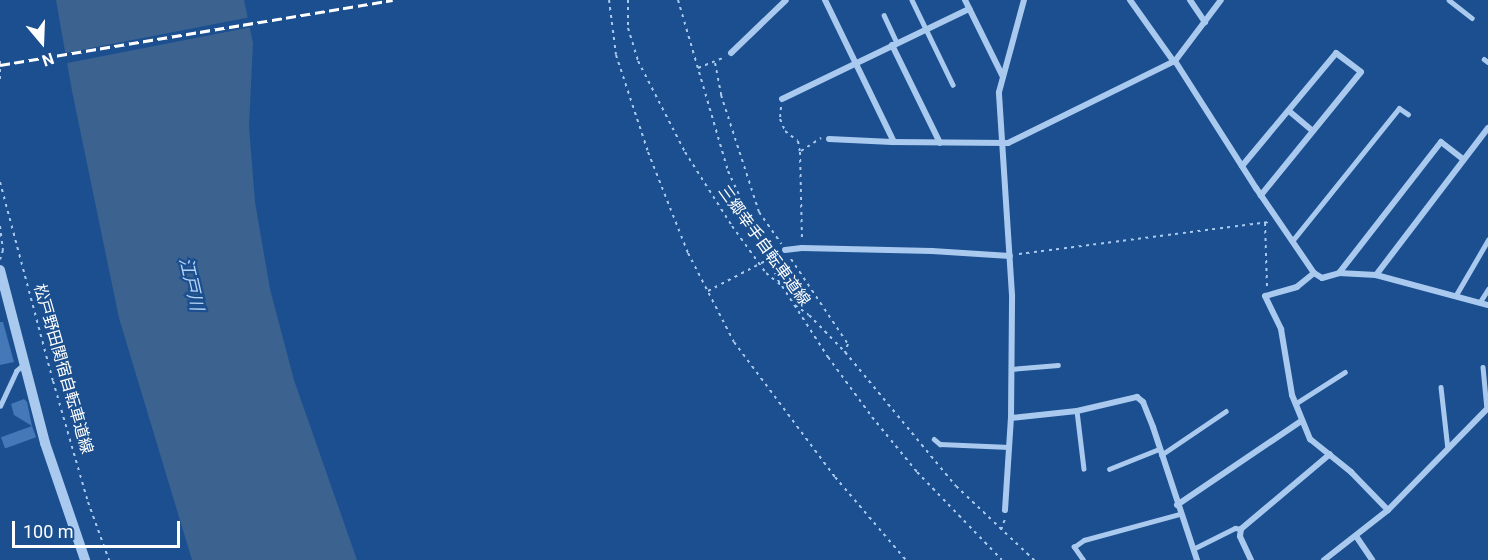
<!DOCTYPE html>
<meta charset="utf-8">
<style>
body{margin:0}
#map{position:relative;width:1488px;height:560px;overflow:hidden;background:#1b4f8f;font-family:Roboto,"Noto Sans JP",sans-serif}
div>[style]{position:absolute}
[style*='--x']{left:calc(var(--x)*1px);top:calc(var(--y)*1px);width:calc(var(--w)*1px);rotate:calc(var(--a)*1deg)}
.water>*{inset:0;background:#3c6290}
.pier>*{inset:0;background:#1b4f8f;transform-origin:0 0}
.building>*{inset:0;background:#4478b7;transform-origin:0 0}
.path>*{height:2px;margin-top:-1px;transform-origin:0;background:repeating-linear-gradient(90deg,#a9c9ee 0 3px,transparent 0 7.5px)}
.service>*{height:4.5px;margin:-2.25px;padding:0 2.25px;transform-origin:2.25px;border-radius:2.25px;background:#a9c9ee}
.minor>*{height:6px;margin:-3px;padding:0 3px;transform-origin:3px;border-radius:3px;background:#a9c9ee}
.tertiary>*{height:10px;margin:-5px;padding:0 5px;transform-origin:5px;border-radius:5px;background:#a9c9ee}
.rail>*{height:3px;margin-top:-1.5px;transform-origin:0;background:repeating-linear-gradient(90deg,#fff 0 10px,transparent 0 14.5px)}
span{translate:-50% -50%;white-space:nowrap;text-align:center;line-height:1.15;-webkit-text-stroke:4.5px #1b4f8f;paint-order:stroke}
.street-label{font-size:16px;color:#fff}
.water-label{font-size:18px;color:#b5d3f5;font-style:italic}
.north{position:absolute;left:12px;top:12px;width:60px;height:60px;-webkit-text-stroke:4px #1b4f8f;paint-order:stroke;rotate:161deg;font-size:16px;font-weight:700;line-height:24px;text-align:center;color:#fff}
.north::after{content:'';display:block;margin:auto;width:21px;height:27px;background:#fff;clip-path:polygon(50% 0,100% 100%,50% 72%,0 100%)}
.scale{position:absolute;left:12px;top:521px;width:168px;height:27px;box-sizing:border-box;border:3px solid #fff;border-top:0;padding-left:8px;font-size:18px;line-height:21px;white-space:nowrap;color:#fff;-webkit-text-stroke:4px #1b4f8f;paint-order:stroke}
</style>
<div id="map">
<div class="water">
<div style="clip-path:polygon(56px 0,244px 0,253px 43px,249px 126px,255px 202px,270px 289px,294px 380px,357px 560px,192px 560px,119px 318px,72px 91px)"></div>
</div>
<div class="pier">
<div style="left:251px;top:17px;width:10px;height:193px;rotate:79deg"></div>
</div>
<div class="building">
<div style="clip-path:polygon(0 322px,3px 322px,14px 362px,0 365px)"></div>
<div style="clip-path:polygon(24px 399px,27px 402px,32px 426px,14px 415px,11px 404px)"></div>
<div style="left:32px;top:426px;width:12px;height:33px;rotate:70deg"></div>
</div>
<div class="path">
<div style="--x:609;--y:0;--w:55;--a:82.7"></div>
<div style="--x:616;--y:55;--w:102;--a:71.7"></div>
<div style="--x:648;--y:152;--w:109;--a:68.4"></div>
<div style="--x:688;--y:253;--w:100;--a:62.7"></div>
<div style="--x:734;--y:342;--w:169;--a:53.2"></div>
<div style="--x:835;--y:477;--w:109;--a:49.5"></div>
<div style="--x:628;--y:0;--w:28;--a:90"></div>
<div style="--x:628;--y:28;--w:34;--a:73"></div>
<div style="--x:638;--y:61;--w:102;--a:62.7"></div>
<div style="--x:685;--y:152;--w:88;--a:57.6"></div>
<div style="--x:732;--y:226;--w:58;--a:54.1"></div>
<div style="--x:766;--y:273;--w:21;--a:39"></div>
<div style="--x:782;--y:286;--w:85;--a:57.1"></div>
<div style="--x:828;--y:357;--w:74;--a:53.7"></div>
<div style="--x:872;--y:417;--w:71;--a:50.7"></div>
<div style="--x:917;--y:472;--w:122;--a:46"></div>
<div style="--x:678;--y:0;--w:178;--a:73.7"></div>
<div style="--x:728;--y:171;--w:124;--a:65.3"></div>
<div style="--x:0;--y:61;--w:20;--a:90"></div>
<div style="--x:715;--y:63;--w:33;--a:79"></div>
<div style="--x:721;--y:95;--w:123;--a:72"></div>
<div style="--x:759;--y:212;--w:39;--a:55"></div>
<div style="--x:698;--y:68;--w:27;--a:-22"></div>
<div style="--x:781;--y:107;--w:12;--a:95"></div>
<div style="--x:780;--y:119;--w:13;--a:67"></div>
<div style="--x:785;--y:131;--w:16;--a:38"></div>
<div style="--x:798;--y:141;--w:11;--a:80"></div>
<div style="--x:800;--y:152;--w:89;--a:88.7"></div>
<div style="--x:801;--y:151;--w:24;--a:-33"></div>
<div style="--x:0;--y:182;--w:206;--a:75.1"></div>
<div style="--x:53;--y:381;--w:126;--a:73.9"></div>
<div style="--x:88;--y:502;--w:62;--a:70.1"></div>
<div style="--x:1265;--y:223;--w:63;--a:88.2"></div>
<div style="--x:0;--y:226;--w:24;--a:83"></div>
<div style="--x:3;--y:250;--w:10;--a:107"></div>
<div style="--x:1019;--y:254;--w:252;--a:-7.3"></div>
<div style="--x:791;--y:259;--w:102;--a:56.2"></div>
<div style="--x:848;--y:344;--w:9;--a:111"></div>
<div style="--x:708;--y:291;--w:78;--a:-27.6"></div>
<div style="--x:795;--y:305;--w:17;--a:36"></div>
<div style="--x:809;--y:315;--w:52;--a:45.8"></div>
<div style="--x:845;--y:352;--w:174;--a:50.4"></div>
<div style="--x:956;--y:486;--w:108;--a:43.5"></div>
<div style="--x:1001;--y:530;--w:12;--a:-70"></div>
</div>
<div class="service">
<div style="--x:912;--y:0;--w:94;--a:64.2"></div>
<div style="--x:1449;--y:0;--w:29;--a:38"></div>
<div style="--x:884;--y:15;--w:31;--a:65"></div>
<div style="--x:1484;--y:59;--w:5;--a:37"></div>
<div style="--x:1293;--y:240;--w:169;--a:-51.2"></div>
<div style="--x:1399;--y:108;--w:11;--a:34"></div>
<div style="--x:1456;--y:295;--w:64;--a:-59.8"></div>
<div style="--x:1480;--y:302;--w:15;--a:-58"></div>
<div style="--x:1483;--y:367;--w:42;--a:84.6"></div>
<div style="--x:1011;--y:369;--w:47;--a:-4.9"></div>
<div style="--x:1441;--y:387;--w:62;--a:83.6"></div>
<div style="--x:1295;--y:404;--w:59;--a:-32.6"></div>
<div style="--x:0;--y:406;--w:38;--a:-65"></div>
<div style="--x:16;--y:371;--w:11;--a:-41"></div>
<div style="--x:1077;--y:411;--w:58;--a:83.1"></div>
<div style="--x:934;--y:439;--w:8;--a:40"></div>
<div style="--x:940;--y:444;--w:69;--a:2.5"></div>
<div style="--x:1161;--y:455;--w:78;--a:-34.1"></div>
<div style="--x:1109;--y:469;--w:54;--a:-21.8"></div>
<div style="--x:1193;--y:549;--w:47;--a:-26.6"></div>
<div style="--x:1235;--y:528;--w:6;--a:9"></div>
<div style="--x:1083;--y:560;--w:16;--a:-125"></div>
<div style="--x:1074;--y:547;--w:12;--a:-35"></div>
<div style="--x:1084;--y:540;--w:99;--a:-15.2"></div>
</div>
<div class="minor">
<div style="--x:825;--y:0;--w:158;--a:64.1"></div>
<div style="--x:965;--y:0;--w:84;--a:63.7"></div>
<div style="--x:1130;--y:0;--w:76;--a:54.6"></div>
<div style="--x:1190;--y:0;--w:27;--a:56"></div>
<div style="--x:892;--y:45;--w:109;--a:63.9"></div>
<div style="--x:731;--y:53;--w:76;--a:-43.9"></div>
<div style="--x:1175;--y:61;--w:151;--a:57.5"></div>
<div style="--x:1256;--y:188;--w:103;--a:55.7"></div>
<div style="--x:1314;--y:273;--w:9;--a:32"></div>
<div style="--x:1322;--y:278;--w:18;--a:-16"></div>
<div style="--x:1339;--y:273;--w:37;--a:3"></div>
<div style="--x:1376;--y:275;--w:116;--a:15"></div>
<div style="--x:782;--y:99;--w:208;--a:-25.7"></div>
<div style="--x:1289;--y:111;--w:31;--a:40"></div>
<div style="--x:829;--y:139;--w:63;--a:2.7"></div>
<div style="--x:892;--y:142;--w:116;--a:0.5"></div>
<div style="--x:1008;--y:143;--w:186;--a:-26.2"></div>
<div style="--x:1175;--y:61;--w:76;--a:-53"></div>
<div style="--x:1242;--y:166;--w:147;--a:-50.2"></div>
<div style="--x:1336;--y:53;--w:31;--a:37"></div>
<div style="--x:1361;--y:72;--w:159;--a:129.1"></div>
<div style="--x:785;--y:250;--w:17;--a:-7"></div>
<div style="--x:802;--y:248;--w:130;--a:1.3"></div>
<div style="--x:932;--y:251;--w:78;--a:3.7"></div>
<div style="--x:1314;--y:273;--w:22;--a:141"></div>
<div style="--x:1297;--y:287;--w:33;--a:164"></div>
<div style="--x:1265;--y:296;--w:37;--a:64"></div>
<div style="--x:1281;--y:329;--w:67;--a:80.5"></div>
<div style="--x:1292;--y:395;--w:48;--a:67.8"></div>
<div style="--x:1310;--y:439;--w:53;--a:38.8"></div>
<div style="--x:1351;--y:472;--w:53;--a:45.8"></div>
<div style="--x:1339;--y:273;--w:166;--a:-52.1"></div>
<div style="--x:1441;--y:142;--w:28;--a:38"></div>
<div style="--x:1376;--y:275;--w:185;--a:-52.7"></div>
<div style="--x:1011;--y:418;--w:66;--a:-6.1"></div>
<div style="--x:1077;--y:411;--w:62;--a:-13.1"></div>
<div style="--x:1137;--y:397;--w:8;--a:40"></div>
<div style="--x:1143;--y:402;--w:27;--a:68"></div>
<div style="--x:1153;--y:427;--w:140;--a:71.7"></div>
<div style="--x:1177;--y:505;--w:150;--a:-34.1"></div>
<div style="--x:1005;--y:510;--w:92;--a:-86.3"></div>
<div style="--x:1011;--y:418;--w:123;--a:-89.5"></div>
<div style="--x:1012;--y:295;--w:203;--a:-93.7"></div>
<div style="--x:999;--y:92;--w:95;--a:-74.8"></div>
<div style="--x:1356;--y:536;--w:29;--a:56"></div>
<div style="--x:1251;--y:560;--w:26;--a:-115"></div>
<div style="--x:1240;--y:536;--w:7;--a:-82"></div>
<div style="--x:1241;--y:529;--w:116;--a:-40.1"></div>
<div style="--x:1324;--y:560;--w:81;--a:-38"></div>
<div style="--x:1388;--y:510;--w:143;--a:-45.6"></div>
</div>
<div class="tertiary">
<div style="--x:0;--y:270;--w:179;--a:75.4"></div>
<div style="--x:45;--y:443;--w:124;--a:71.1"></div>
</div>
<div class="rail">
<div style="--x:0;--y:65;--w:398;--a:-9.4"></div>
</div>
<div class="street-label">
<span style="left:764px;top:246px;rotate:54deg">三郷幸手自転車道線</span>
<span style="left:63px;top:369px;rotate:74deg">松戸野田関宿自転車道線</span>
</div>
<div class="water-label">
<span style="left:191px;top:284px;rotate:77deg">江戸川</span>
</div>
<div class="north">N</div>
<div class="scale">100 m</div>
</div>
